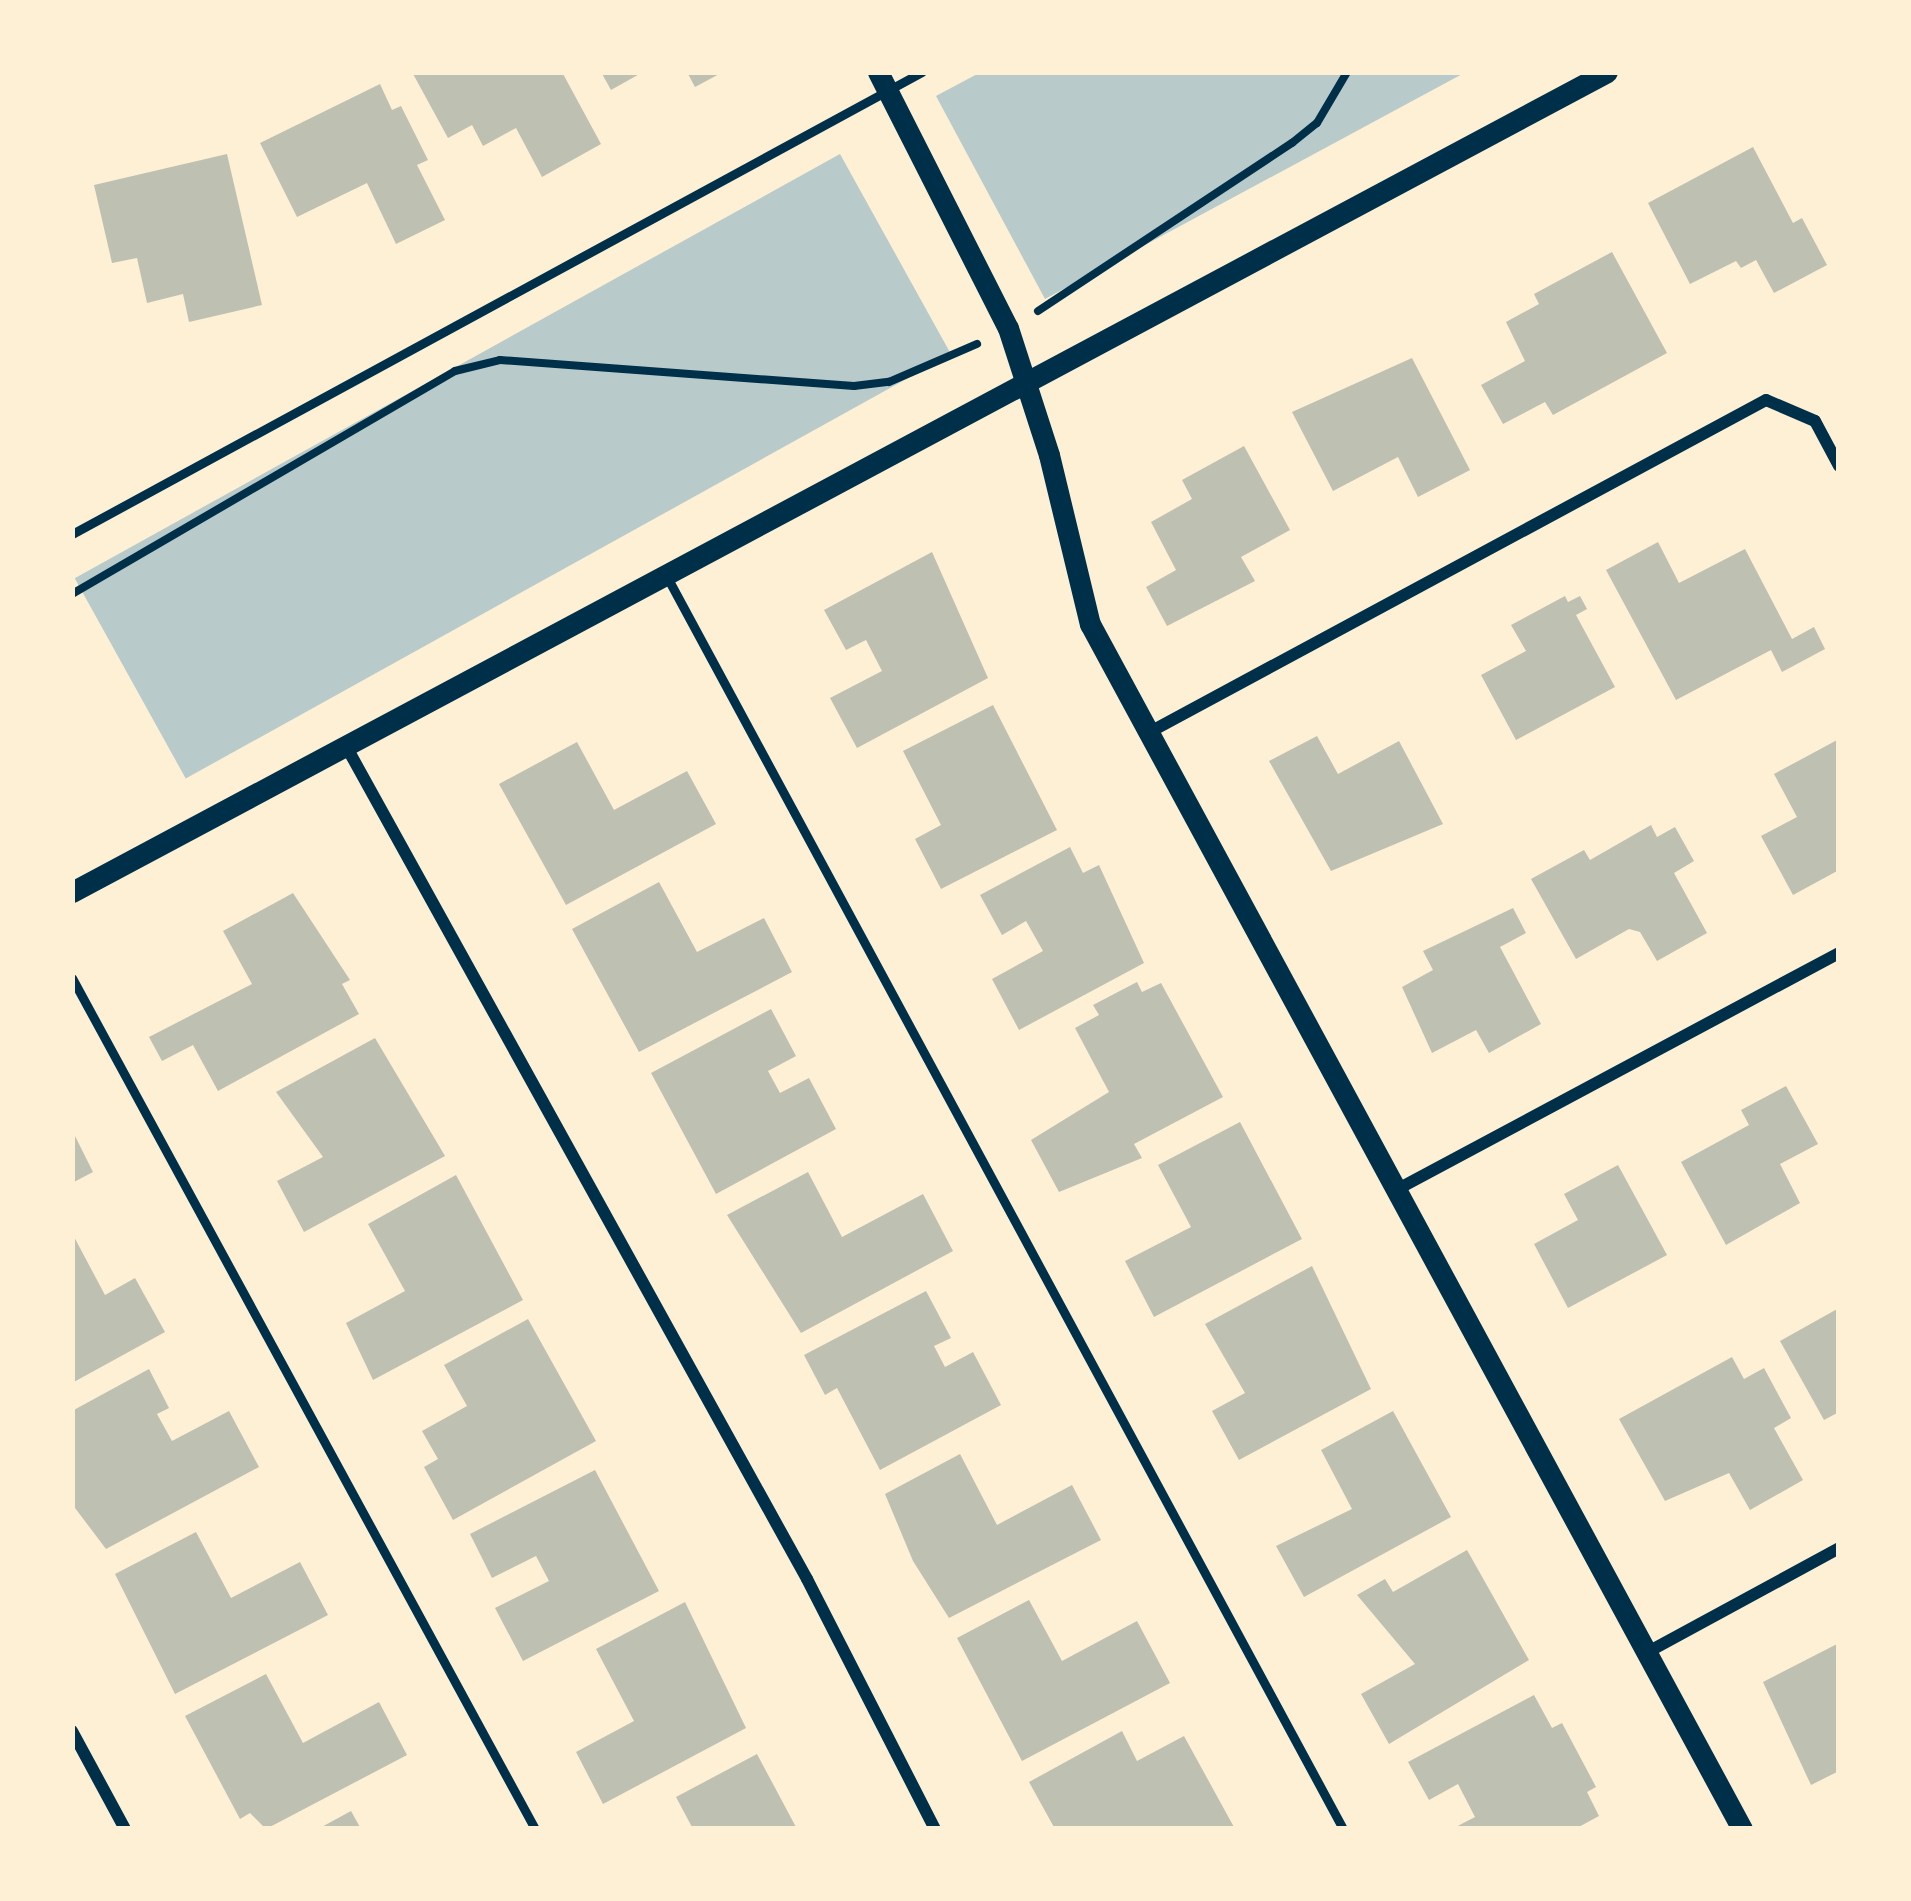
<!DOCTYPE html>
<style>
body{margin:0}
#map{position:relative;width:1911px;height:1901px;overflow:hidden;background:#fdf0d5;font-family:"PT Sans",sans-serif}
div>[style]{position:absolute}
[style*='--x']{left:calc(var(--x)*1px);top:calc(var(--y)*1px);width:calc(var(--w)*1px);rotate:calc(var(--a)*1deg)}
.green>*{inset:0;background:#b9caca;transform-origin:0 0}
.building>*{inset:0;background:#bec0b2}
.path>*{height:8px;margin:-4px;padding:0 4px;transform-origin:4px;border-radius:4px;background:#003049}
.service>*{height:9px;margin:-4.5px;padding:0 4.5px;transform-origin:4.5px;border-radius:4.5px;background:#003049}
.minor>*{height:12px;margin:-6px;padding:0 6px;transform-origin:6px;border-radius:6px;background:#003049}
.tertiary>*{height:21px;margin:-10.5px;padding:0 10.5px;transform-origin:10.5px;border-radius:10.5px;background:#003049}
span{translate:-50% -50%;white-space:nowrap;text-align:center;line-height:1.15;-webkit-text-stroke:12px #fdf0d5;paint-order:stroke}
.frame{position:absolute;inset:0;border:75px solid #fdf0d5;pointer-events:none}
</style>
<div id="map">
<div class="green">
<div style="clip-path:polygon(981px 72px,1466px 72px,1045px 299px,936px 96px)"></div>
<div style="left:840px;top:154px;width:229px;height:875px;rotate:61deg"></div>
</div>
<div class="building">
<div style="clip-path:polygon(412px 72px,562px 72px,601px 144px,542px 177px,516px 128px,483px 146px,472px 125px,448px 138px)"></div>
<div style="clip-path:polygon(601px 72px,643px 72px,611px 90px)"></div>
<div style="clip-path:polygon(687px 72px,723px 72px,695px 87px)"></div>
<div style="clip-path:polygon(380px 84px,392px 110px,401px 106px,428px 160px,417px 165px,445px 220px,396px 244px,367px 183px,297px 217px,260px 143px)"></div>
<div style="clip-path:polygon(1753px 147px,1793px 223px,1802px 218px,1827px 265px,1774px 293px,1756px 260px,1741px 268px,1736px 261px,1690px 284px,1648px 203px)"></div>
<div style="clip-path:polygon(227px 154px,262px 305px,189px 322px,183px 294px,147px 303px,137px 258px,112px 263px,94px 185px)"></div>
<div style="clip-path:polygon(1612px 252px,1667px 353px,1553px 415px,1545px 402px,1503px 424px,1481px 385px,1525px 361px,1506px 322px,1539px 304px,1534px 294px)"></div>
<div style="clip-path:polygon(1412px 358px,1470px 470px,1418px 497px,1398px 457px,1333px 491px,1292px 412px)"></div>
<div style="clip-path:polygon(1244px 446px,1290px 530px,1241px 557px,1255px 581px,1167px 626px,1146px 587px,1176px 570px,1151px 522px,1192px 499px,1182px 480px)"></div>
<div style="clip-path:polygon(1658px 542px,1679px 583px,1745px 549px,1792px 639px,1814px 627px,1825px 649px,1782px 672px,1771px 650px,1676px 700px,1606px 570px)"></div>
<div style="clip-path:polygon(932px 552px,988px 678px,857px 748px,830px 698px,882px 671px,866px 640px,846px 650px,824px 610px)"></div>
<div style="clip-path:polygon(1565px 596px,1568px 602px,1580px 596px,1587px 609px,1576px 615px,1615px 687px,1516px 740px,1481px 675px,1526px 651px,1511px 625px)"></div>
<div style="clip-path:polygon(993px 705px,1057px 830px,941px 889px,915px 839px,941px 825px,903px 751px)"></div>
<div style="clip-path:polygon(1317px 736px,1338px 774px,1399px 741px,1443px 824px,1331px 871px,1269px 761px)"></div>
<div style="clip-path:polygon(1839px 739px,1839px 870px,1793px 895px,1761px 836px,1797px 817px,1774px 774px)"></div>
<div style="clip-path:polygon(577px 742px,614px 810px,687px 771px,716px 824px,566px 905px,499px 784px)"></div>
<div style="clip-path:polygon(1651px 825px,1657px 837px,1675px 827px,1694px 861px,1674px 873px,1707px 933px,1657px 961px,1640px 932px,1629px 929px,1576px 959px,1531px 879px,1584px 850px,1590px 860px)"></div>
<div style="clip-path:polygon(1070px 847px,1083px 873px,1099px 865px,1144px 963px,1019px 1030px,992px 979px,1043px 951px,1026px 921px,1002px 935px,980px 895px)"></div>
<div style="clip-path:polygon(659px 882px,697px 952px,764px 918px,792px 972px,639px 1052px,572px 929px)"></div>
<div style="clip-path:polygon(293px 893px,350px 980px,342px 984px,359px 1014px,218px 1091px,193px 1045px,162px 1061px,149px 1037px,252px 984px,223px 931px)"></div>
<div style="clip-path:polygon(1513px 908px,1526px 933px,1500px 947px,1541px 1024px,1489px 1053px,1476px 1030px,1432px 1053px,1402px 987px,1433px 970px,1423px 951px)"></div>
<div style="clip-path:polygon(1137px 982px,1142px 992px,1161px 983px,1223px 1097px,1134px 1144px,1142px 1158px,1059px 1192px,1031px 1140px,1109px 1092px,1075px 1028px,1099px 1015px,1093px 1005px)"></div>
<div style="clip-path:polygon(771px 1009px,796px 1056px,768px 1071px,780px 1093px,809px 1078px,836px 1129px,716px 1194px,651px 1073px)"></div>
<div style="clip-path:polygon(375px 1038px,445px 1156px,304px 1232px,277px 1181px,323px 1157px,276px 1092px)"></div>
<div style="clip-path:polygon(1786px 1086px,1818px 1144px,1780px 1164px,1800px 1203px,1726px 1245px,1681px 1162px,1749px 1125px,1741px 1110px)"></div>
<div style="clip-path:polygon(1240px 1122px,1302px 1239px,1154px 1317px,1125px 1261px,1191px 1227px,1158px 1165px)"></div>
<div style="clip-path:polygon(72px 1130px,93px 1172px,72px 1183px)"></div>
<div style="clip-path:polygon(1618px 1165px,1667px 1255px,1568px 1308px,1534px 1244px,1578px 1220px,1564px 1194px)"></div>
<div style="clip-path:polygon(808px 1172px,842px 1237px,923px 1194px,953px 1251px,801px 1333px,727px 1215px)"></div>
<div style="clip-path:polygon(456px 1175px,523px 1300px,373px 1380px,346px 1323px,405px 1291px,368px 1224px)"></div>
<div style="clip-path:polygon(72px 1233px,105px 1295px,135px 1278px,165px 1332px,72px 1383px)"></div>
<div style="clip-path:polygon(1312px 1266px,1371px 1389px,1239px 1460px,1212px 1411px,1245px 1393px,1205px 1324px)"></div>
<div style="clip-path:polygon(926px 1291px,951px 1338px,934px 1346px,945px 1367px,973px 1352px,1001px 1405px,880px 1470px,837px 1388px,825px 1395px,804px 1355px)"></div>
<div style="clip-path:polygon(1839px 1308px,1839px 1412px,1824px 1420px,1780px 1341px)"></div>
<div style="clip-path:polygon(528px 1319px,596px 1441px,453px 1520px,424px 1467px,438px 1459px,422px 1431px,467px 1406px,444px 1365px)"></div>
<div style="clip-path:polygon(1732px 1357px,1744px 1379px,1764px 1368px,1791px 1418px,1774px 1428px,1803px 1480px,1750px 1510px,1729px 1473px,1665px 1501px,1619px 1419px)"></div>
<div style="clip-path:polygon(149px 1369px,169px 1408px,157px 1414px,172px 1441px,229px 1411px,259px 1467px,106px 1549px,72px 1504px,72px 1411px)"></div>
<div style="clip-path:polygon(1393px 1411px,1451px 1517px,1304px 1597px,1276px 1546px,1352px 1509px,1321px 1450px)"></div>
<div style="clip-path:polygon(960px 1454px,997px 1525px,1072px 1485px,1101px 1540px,949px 1618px,913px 1561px,885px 1494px)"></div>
<div style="clip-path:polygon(595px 1470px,659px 1591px,523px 1661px,495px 1608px,549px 1581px,536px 1556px,492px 1578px,470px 1534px)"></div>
<div style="clip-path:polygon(196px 1532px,231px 1598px,300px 1562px,328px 1615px,175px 1694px,115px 1574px)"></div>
<div style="clip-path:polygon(1467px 1550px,1529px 1660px,1389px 1744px,1361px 1694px,1415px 1664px,1357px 1595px,1385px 1579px,1393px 1592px)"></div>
<div style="clip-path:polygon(1029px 1600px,1062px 1661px,1137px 1621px,1170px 1683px,1022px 1761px,957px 1638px)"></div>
<div style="clip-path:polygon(685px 1602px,746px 1728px,603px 1804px,576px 1752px,634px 1721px,596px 1649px)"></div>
<div style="clip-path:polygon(1839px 1643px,1839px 1771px,1811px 1785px,1763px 1682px)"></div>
<div style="clip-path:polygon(266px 1674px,303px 1743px,379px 1702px,407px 1755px,266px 1829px,250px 1813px,240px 1819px,185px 1716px)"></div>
<div style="clip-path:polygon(1534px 1695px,1552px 1728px,1562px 1723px,1596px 1787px,1587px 1792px,1599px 1816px,1575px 1829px,1452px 1829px,1475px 1817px,1458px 1784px,1429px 1800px,1408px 1762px)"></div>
<div style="clip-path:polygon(1122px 1731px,1137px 1761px,1184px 1736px,1235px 1829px,1055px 1829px,1029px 1782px)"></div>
<div style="clip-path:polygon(757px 1754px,797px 1829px,693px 1829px,676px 1797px)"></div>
<div style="clip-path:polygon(351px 1811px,361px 1829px,318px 1829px)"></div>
</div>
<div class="path">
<div style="--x:1038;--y:311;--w:305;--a:-33.5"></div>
<div style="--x:1292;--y:143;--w:32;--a:-39"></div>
<div style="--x:1317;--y:123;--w:59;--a:-59.5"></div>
<div style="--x:72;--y:594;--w:443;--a:-30.2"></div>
<div style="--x:455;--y:371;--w:46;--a:-13.7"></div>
<div style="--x:500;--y:360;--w:355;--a:4.2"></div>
<div style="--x:854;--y:386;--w:35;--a:-7"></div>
<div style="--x:889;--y:382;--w:96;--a:-23.4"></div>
</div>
<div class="service">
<div style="--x:72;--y:534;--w:967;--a:-28.53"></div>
<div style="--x:667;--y:577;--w:1423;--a:61.63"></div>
<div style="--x:72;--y:978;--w:969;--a:61.45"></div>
</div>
<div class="minor">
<div style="--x:1148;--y:733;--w:702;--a:-28.32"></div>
<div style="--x:1766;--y:400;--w:53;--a:23.2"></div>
<div style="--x:1815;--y:421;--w:51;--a:61.9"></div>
<div style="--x:346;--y:746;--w:952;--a:61.04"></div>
<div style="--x:807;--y:1579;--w:281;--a:62.9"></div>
<div style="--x:1396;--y:1190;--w:502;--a:-28.15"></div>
<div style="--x:1646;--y:1653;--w:220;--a:-28.5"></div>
<div style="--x:72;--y:1731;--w:111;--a:61.6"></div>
</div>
<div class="tertiary">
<div style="--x:878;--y:72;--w:287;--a:63.1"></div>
<div style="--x:1008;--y:328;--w:133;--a:72.1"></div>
<div style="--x:1049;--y:455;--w:174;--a:76.4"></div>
<div style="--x:1090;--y:624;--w:1370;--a:61.58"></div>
<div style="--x:72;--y:892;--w:1740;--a:-28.11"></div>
</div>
<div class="frame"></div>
</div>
